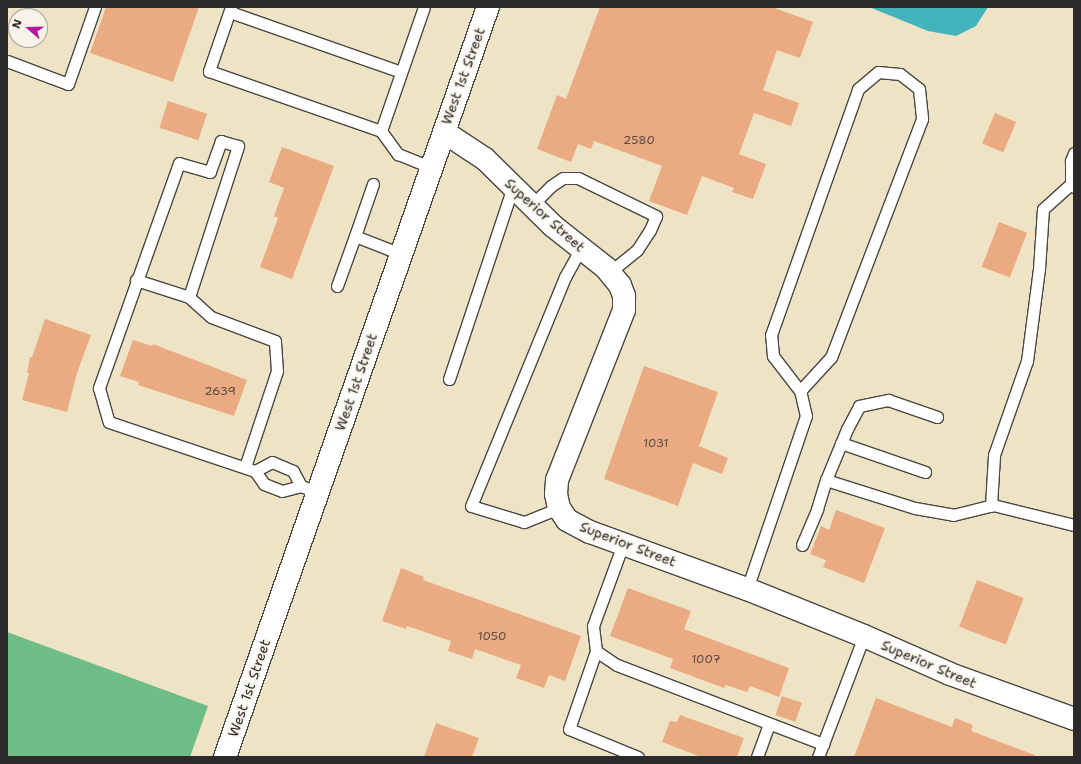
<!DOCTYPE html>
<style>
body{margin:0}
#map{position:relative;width:1081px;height:764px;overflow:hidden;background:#efe3c5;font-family:"Shantell Sans",sans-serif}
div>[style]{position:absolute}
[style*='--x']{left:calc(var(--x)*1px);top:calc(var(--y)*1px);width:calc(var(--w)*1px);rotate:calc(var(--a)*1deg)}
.forest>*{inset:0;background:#6ebd86}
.water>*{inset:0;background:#43b3bb}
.building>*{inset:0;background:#eaab82;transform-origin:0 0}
.roads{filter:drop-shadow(1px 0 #484742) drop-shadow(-1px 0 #484742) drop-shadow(0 1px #484742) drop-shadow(0 -1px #484742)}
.lane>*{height:11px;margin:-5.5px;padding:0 5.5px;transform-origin:5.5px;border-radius:5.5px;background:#fff}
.street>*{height:22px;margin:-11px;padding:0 11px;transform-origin:11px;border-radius:11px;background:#fff}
span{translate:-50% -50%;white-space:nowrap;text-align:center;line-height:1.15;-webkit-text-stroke:4px #f7f3e8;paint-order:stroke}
.number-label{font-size:12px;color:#5b4b41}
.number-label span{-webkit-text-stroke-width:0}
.street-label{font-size:14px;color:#2b2b2b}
.frame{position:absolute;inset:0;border:8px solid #2b2b2b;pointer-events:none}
.north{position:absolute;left:8px;top:8px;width:40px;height:40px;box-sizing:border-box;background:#f7f3e8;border:1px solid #a5a39c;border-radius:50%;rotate:290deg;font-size:11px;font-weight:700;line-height:16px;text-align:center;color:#2b2b2b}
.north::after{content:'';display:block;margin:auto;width:14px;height:18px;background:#b5179e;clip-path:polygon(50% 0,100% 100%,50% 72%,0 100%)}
</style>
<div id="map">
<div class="forest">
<div style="clip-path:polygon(7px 632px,208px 706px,190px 757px,7px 757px)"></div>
</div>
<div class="water">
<div style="clip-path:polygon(869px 7px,988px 7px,976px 26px,956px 36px,928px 31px)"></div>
</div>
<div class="building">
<div style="clip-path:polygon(106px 7px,199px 7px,173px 82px,90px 53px)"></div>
<div style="clip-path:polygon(600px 7px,772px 7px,813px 22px,800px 58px,777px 50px,763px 90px,799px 103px,791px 126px,754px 113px,739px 154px,766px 164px,753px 199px,732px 192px,734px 188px,702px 176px,687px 215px,649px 201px,662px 166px,594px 141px,591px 149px,578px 144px,571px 162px,537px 149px,557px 95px,566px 99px)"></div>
<div style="left:168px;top:101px;width:41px;height:28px;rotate:18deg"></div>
<div style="left:995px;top:113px;width:23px;height:33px;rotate:23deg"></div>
<div style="clip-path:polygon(282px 147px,334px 166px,292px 279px,260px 267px,278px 218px,274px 216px,284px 188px,269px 182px)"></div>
<div style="left:999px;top:222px;width:30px;height:48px;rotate:21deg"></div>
<div style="clip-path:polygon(45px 319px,91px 335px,77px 373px,67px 412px,22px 400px,29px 373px,27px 373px,30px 357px,32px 357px)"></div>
<div style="clip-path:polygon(133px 340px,152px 346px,153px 344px,247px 380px,234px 416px,138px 385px,139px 382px,120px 376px)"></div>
<div style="clip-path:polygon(644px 366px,718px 392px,699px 446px,728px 458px,722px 474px,693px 463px,678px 506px,604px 479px)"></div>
<div style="clip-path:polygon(836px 510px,885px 528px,864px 583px,823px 567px,826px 560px,810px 554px,821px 526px,829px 530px)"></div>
<div style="clip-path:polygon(401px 568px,424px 577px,423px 580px,581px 636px,565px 681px,549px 675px,544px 688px,516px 678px,521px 665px,475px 649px,472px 659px,448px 651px,451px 641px,407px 626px,406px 629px,382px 621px)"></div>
<div style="left:977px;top:580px;width:50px;height:50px;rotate:21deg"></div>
<div style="clip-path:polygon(628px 588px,691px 611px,684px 629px,789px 668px,779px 697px,750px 686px,747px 692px,726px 685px,724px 688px,670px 668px,673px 659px,610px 636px)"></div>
<div style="left:782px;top:696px;width:21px;height:20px;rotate:19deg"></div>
<div style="clip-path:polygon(876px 698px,952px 727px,955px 718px,973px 725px,971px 731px,1035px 755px,1035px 757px,854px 757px)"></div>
<div style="clip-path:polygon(680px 715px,744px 738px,737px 757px,701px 757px,662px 742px,670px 721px,677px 722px)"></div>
<div style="clip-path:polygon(436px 723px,479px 738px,472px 757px,424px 757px)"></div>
</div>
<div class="roads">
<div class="lane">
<div style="--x:231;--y:7;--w:68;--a:109"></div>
<div style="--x:209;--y:71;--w:182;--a:19.2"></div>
<div style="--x:381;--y:131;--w:29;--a:54"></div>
<div style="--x:398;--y:154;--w:35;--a:22"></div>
<div style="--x:230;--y:12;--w:181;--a:19.3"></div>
<div style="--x:7;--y:61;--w:65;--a:20.7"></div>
<div style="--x:68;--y:84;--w:82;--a:-70.7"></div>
<div style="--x:381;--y:131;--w:131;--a:-70.9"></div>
<div style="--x:1074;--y:153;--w:9;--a:111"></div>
<div style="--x:1071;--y:161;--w:23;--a:90"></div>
<div style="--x:1071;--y:184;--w:4;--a:45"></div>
<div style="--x:532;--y:205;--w:27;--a:-45"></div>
<div style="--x:551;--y:186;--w:14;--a:-34"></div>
<div style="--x:563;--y:178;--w:15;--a:0"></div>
<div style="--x:578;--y:178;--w:87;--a:26"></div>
<div style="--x:656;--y:216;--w:15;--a:113"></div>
<div style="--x:650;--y:230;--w:24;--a:123"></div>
<div style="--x:637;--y:250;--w:35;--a:141"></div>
<div style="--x:355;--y:236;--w:55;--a:-70.9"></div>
<div style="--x:136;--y:280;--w:56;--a:17.8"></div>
<div style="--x:337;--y:286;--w:53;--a:-70.2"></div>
<div style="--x:355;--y:236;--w:49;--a:21.4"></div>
<div style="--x:449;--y:379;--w:202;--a:-71.6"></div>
<div style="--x:841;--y:443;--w:89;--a:19"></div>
<div style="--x:245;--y:467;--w:101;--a:-71.6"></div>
<div style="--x:277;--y:371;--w:30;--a:-94"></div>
<div style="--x:275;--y:341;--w:68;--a:-159.4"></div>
<div style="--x:211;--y:317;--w:30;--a:-138"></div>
<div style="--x:189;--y:297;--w:159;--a:-72"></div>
<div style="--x:238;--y:146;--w:18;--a:-164"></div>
<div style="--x:221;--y:141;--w:33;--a:110"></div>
<div style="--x:210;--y:172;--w:32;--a:-164"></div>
<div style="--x:179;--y:163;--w:239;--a:109.6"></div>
<div style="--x:99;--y:388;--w:35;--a:74"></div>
<div style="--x:109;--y:422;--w:154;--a:18.6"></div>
<div style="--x:255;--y:471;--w:16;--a:55"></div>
<div style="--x:264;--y:484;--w:19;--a:21"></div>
<div style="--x:282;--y:491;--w:20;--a:-15"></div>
<div style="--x:301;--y:486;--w:17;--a:21"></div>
<div style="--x:255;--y:471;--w:19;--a:-28"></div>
<div style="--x:272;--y:462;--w:23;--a:23"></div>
<div style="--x:293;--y:471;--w:17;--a:62"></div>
<div style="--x:826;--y:480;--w:55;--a:-67.6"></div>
<div style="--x:847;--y:429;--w:26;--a:-62"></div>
<div style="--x:859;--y:406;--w:30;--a:-12"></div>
<div style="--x:888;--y:400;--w:52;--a:19.1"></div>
<div style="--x:991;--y:506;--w:51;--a:-86.6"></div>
<div style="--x:994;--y:455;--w:100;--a:-70.7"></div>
<div style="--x:1027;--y:361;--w:93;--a:-82.6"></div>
<div style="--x:1039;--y:269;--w:60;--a:-86.2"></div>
<div style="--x:1043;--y:209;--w:38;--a:-42"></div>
<div style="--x:559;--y:508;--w:38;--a:158"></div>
<div style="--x:524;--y:522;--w:55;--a:-163.2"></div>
<div style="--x:471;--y:506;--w:248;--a:-67.7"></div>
<div style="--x:565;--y:277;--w:33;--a:-61"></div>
<div style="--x:802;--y:545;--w:39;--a:-67"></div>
<div style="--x:817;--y:509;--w:30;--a:-73"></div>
<div style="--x:826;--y:480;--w:93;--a:17.5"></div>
<div style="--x:915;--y:508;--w:39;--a:10"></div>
<div style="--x:953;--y:515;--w:41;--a:-14"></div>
<div style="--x:993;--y:505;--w:83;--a:13.9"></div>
<div style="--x:747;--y:589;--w:183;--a:-71.2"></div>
<div style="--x:806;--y:416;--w:26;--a:-103"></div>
<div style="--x:800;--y:391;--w:44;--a:-127.6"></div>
<div style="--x:773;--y:356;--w:21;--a:-95"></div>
<div style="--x:771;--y:335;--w:261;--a:-70.5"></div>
<div style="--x:858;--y:89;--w:26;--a:-40"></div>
<div style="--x:878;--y:72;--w:22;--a:5"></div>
<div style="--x:900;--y:74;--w:24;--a:38"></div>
<div style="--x:919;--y:89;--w:30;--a:84"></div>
<div style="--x:922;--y:119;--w:255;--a:110.9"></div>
<div style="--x:831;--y:357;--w:46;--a:132.4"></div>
<div style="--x:596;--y:651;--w:25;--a:-97"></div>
<div style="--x:593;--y:626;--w:87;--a:-69.9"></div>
<div style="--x:638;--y:757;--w:74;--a:-157.9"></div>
<div style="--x:569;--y:729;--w:83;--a:-70.9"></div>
<div style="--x:596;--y:651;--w:25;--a:34"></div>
<div style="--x:617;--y:665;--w:221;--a:21"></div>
<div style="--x:757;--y:757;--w:35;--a:-70"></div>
<div style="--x:818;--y:757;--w:129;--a:-69.2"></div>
</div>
<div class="street">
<div style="--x:444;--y:132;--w:49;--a:33.4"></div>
<div style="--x:485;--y:159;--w:95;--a:44.6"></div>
<div style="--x:553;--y:226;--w:68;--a:38.4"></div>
<div style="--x:606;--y:268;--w:22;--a:51"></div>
<div style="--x:620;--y:285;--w:12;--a:70"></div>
<div style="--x:624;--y:296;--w:14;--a:90"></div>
<div style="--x:624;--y:310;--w:183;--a:111.5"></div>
<div style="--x:557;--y:480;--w:14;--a:94"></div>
<div style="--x:556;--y:494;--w:14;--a:78"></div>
<div style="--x:559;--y:508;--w:14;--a:56"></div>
<div style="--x:567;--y:520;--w:26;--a:28"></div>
<div style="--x:590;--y:532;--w:167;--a:20"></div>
<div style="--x:747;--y:589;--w:126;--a:21.9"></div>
<div style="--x:864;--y:636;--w:94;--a:23.8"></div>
<div style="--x:950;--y:674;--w:132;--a:19.9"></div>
<div style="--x:225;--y:757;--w:795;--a:-70.68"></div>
</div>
</div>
<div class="number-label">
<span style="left:639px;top:141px">2580</span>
<span style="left:220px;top:392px">2639</span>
<span style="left:656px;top:444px">1031</span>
<span style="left:492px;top:637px">1050</span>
<span style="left:706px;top:660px">1007</span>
</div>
<div class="street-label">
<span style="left:463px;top:76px;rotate:-70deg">West 1st Street</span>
<span style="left:545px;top:215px;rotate:42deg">Superior Street</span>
<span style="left:356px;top:382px;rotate:-71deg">West 1st Street</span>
<span style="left:628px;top:544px;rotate:21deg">Superior Street</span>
<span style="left:929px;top:664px;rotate:23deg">Superior Street</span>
<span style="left:249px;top:688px;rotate:-71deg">West 1st Street</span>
</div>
<div class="frame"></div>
<div class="north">N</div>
</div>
